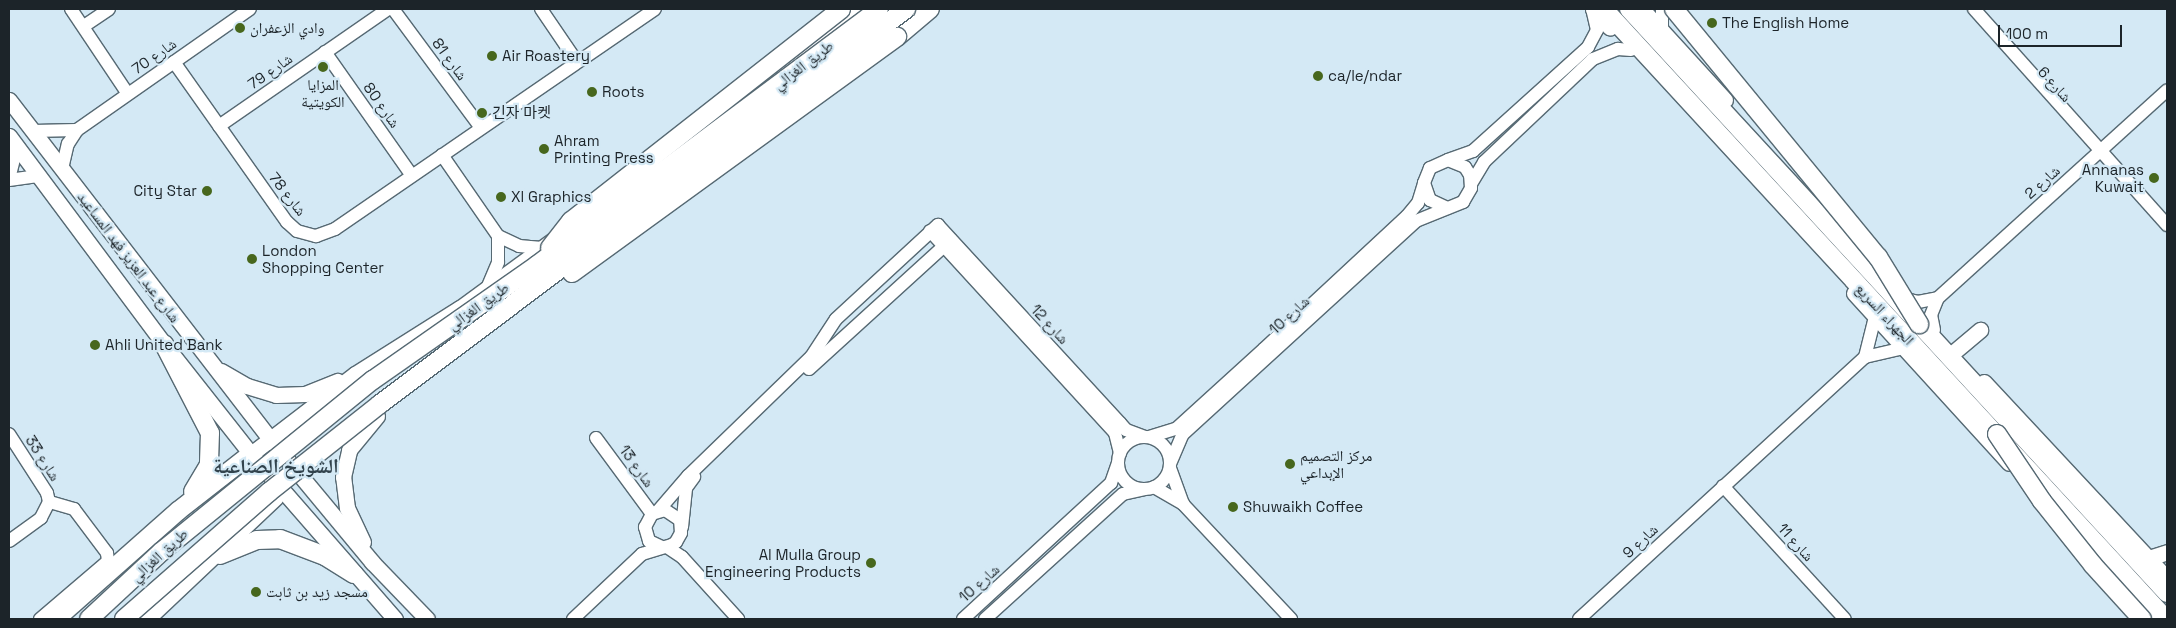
<!DOCTYPE html>
<meta charset="utf-8">
<style>
body{margin:0}
#map{position:relative;width:2176px;height:628px;overflow:hidden;background:#d4e9f5;font-family:"Space Grotesk","Noto Naskh Arabic","Noto Sans KR",sans-serif}
div>[style]{position:absolute}
[style*='--x']{left:calc(var(--x)*1px);top:calc(var(--y)*1px);width:calc(var(--w)*1px);rotate:calc(var(--a)*1deg)}
.roads{filter:drop-shadow(1px 0 #566973) drop-shadow(-1px 0 #566973) drop-shadow(0 1px #566973) drop-shadow(0 -1px #566973)}
.minor>*{height:12px;margin:-6px;padding:0 6px;transform-origin:6px;border-radius:6px;background:#fff}
.minor>.ring{margin:-6px;padding:0;box-sizing:content-box;background:none;border:12px solid #fff;border-radius:50%}
.major>*{height:15px;margin:-7.5px;padding:0 7.5px;transform-origin:7.5px;border-radius:7.5px;background:#fff}
.highway>*{height:18px;margin:-9px;padding:0 9px;transform-origin:9px;border-radius:9px;background:#fff}
.bridges{filter:drop-shadow(1px 0 #566973) drop-shadow(-1px 0 #566973) drop-shadow(0 1px #566973) drop-shadow(0 -1px #566973)}
.highway-bridge>*{height:18px;margin:-9px;padding:0 9px;transform-origin:9px;border-radius:9px;background:#fff}
.dots>*{width:14px;height:14px;translate:-50% -50%;box-sizing:border-box;border:2px solid #d4e9f5;border-radius:50%}
span{translate:-50% -50%;white-space:nowrap;text-align:center;line-height:1.15;-webkit-text-stroke:4.5px #d4e9f5;paint-order:stroke}
.poi-label{font-size:15px;color:#1c2429}
.left{translate:0 -50%;text-align:left}
.right{translate:-100% -50%;text-align:right}
.street-label{font-size:15px;color:#1c2429}
.district-label{font-size:20px;color:#32434d;font-weight:700}
.frame{position:absolute;inset:0;border:10px solid #1c2429;pointer-events:none}
.scale{position:absolute;left:1998px;top:25px;width:124px;height:22px;box-sizing:border-box;border:2px solid #1c2429;border-top:0;padding-left:6px;font-size:15px;line-height:18px;white-space:nowrap;color:#1c2429;-webkit-text-stroke:4px #d4e9f5;paint-order:stroke}
</style>
<div id="map">
<div class="roads">
<div class="minor">
<div style="--x:71;--y:9;--w:102;--a:56.2"></div>
<div style="--x:393;--y:9;--w:148;--a:53.5"></div>
<div style="--x:541;--y:9;--w:64;--a:55.8"></div>
<div style="--x:1974;--y:9;--w:290;--a:48.2"></div>
<div style="--x:84;--y:26;--w:30;--a:-34"></div>
<div style="--x:1662;--y:31;--w:22;--a:-90"></div>
<div style="--x:325;--y:52;--w:151;--a:54.9"></div>
<div style="--x:174;--y:62;--w:196;--a:54.8"></div>
<div style="--x:287;--y:222;--w:13;--a:42"></div>
<div style="--x:297;--y:231;--w:20;--a:15"></div>
<div style="--x:316;--y:236;--w:20;--a:-20"></div>
<div style="--x:335;--y:229;--w:388;--a:-34.5"></div>
<div style="--x:219;--y:126;--w:206;--a:-34.7"></div>
<div style="--x:33;--y:131;--w:44;--a:-1.3"></div>
<div style="--x:442;--y:155;--w:98;--a:55.3"></div>
<div style="--x:498;--y:236;--w:23;--a:25"></div>
<div style="--x:519;--y:246;--w:23;--a:5"></div>
<div style="--x:1448;--y:160;--w:27;--a:-20"></div>
<div style="--x:1473;--y:151;--w:155;--a:-42.1"></div>
<div style="--x:1588;--y:47;--w:19;--a:-62"></div>
<div style="--x:1597;--y:30;--w:22;--a:-103"></div>
<div style="--x:62;--y:169;--w:26;--a:-77"></div>
<div style="--x:68;--y:144;--w:17;--a:-57"></div>
<div style="--x:77;--y:130;--w:211;--a:-35"></div>
<div style="--x:9;--y:179;--w:33;--a:-76"></div>
<div style="--x:9;--y:180;--w:29;--a:-8"></div>
<div style="--x:1471;--y:184;--w:26;--a:-59"></div>
<div style="--x:1484;--y:162;--w:150;--a:-43.4"></div>
<div style="--x:1593;--y:59;--w:27;--a:-22"></div>
<div style="--x:1618;--y:49;--w:13;--a:4"></div>
<div style="--x:930;--y:231;--w:274;--a:47.5"></div>
<div style="--x:1115;--y:433;--w:21;--a:76"></div>
<div style="--x:488;--y:286;--w:26;--a:-67"></div>
<div style="--x:498;--y:262;--w:26;--a:-90"></div>
<div style="--x:1902;--y:298;--w:16;--a:14"></div>
<div style="--x:1918;--y:302;--w:20;--a:-11"></div>
<div style="--x:1934;--y:330;--w:15;--a:-101"></div>
<div style="--x:1931;--y:315;--w:18;--a:-68"></div>
<div style="--x:1938;--y:298;--w:309;--a:-42.2"></div>
<div style="--x:1865;--y:357;--w:41;--a:-76"></div>
<div style="--x:809;--y:369;--w:192;--a:-42.3"></div>
<div style="--x:9;--y:434;--w:70;--a:57.2"></div>
<div style="--x:47;--y:493;--w:9;--a:77"></div>
<div style="--x:49;--y:502;--w:18;--a:117"></div>
<div style="--x:41;--y:518;--w:39;--a:144"></div>
<div style="--x:1149;--y:437;--w:28;--a:-17"></div>
<div style="--x:1176;--y:429;--w:119;--a:-42.3"></div>
<div style="--x:1264;--y:349;--w:195;--a:-42.9"></div>
<div style="--x:1407;--y:216;--w:17;--a:-50"></div>
<div style="--x:1418;--y:203;--w:21;--a:-73"></div>
<div class="ring" style="left:1118px;top:437px;width:40px;height:40px"></div>
<div style="--x:596;--y:438;--w:94;--a:53.6"></div>
<div style="--x:1170;--y:464;--w:33;--a:-67"></div>
<div style="--x:1183;--y:434;--w:316;--a:-42.4"></div>
<div style="--x:1416;--y:221;--w:51;--a:-22"></div>
<div style="--x:1463;--y:202;--w:16;--a:-60"></div>
<div style="--x:1471;--y:188;--w:13;--a:-94"></div>
<div style="--x:1470;--y:175;--w:9;--a:-122"></div>
<div style="--x:1465;--y:167;--w:18;--a:-158"></div>
<div style="--x:1448;--y:160;--w:20;--a:156"></div>
<div style="--x:1430;--y:168;--w:16;--a:112"></div>
<div style="--x:1424;--y:183;--w:18;--a:71"></div>
<div style="--x:1430;--y:200;--w:19;--a:25"></div>
<div style="--x:1170;--y:468;--w:38;--a:70"></div>
<div style="--x:1723;--y:486;--w:180;--a:47.5"></div>
<div style="--x:1154;--y:487;--w:34;--a:30"></div>
<div style="--x:1183;--y:504;--w:158;--a:46.8"></div>
<div style="--x:658;--y:511;--w:46;--a:-49.4"></div>
<div style="--x:688;--y:476;--w:171;--a:-44.1"></div>
<div style="--x:811;--y:357;--w:45;--a:-56.7"></div>
<div style="--x:836;--y:319;--w:139;--a:-42.7"></div>
<div style="--x:938;--y:225;--w:269;--a:47.4"></div>
<div style="--x:1120;--y:423;--w:9;--a:49"></div>
<div style="--x:1126;--y:430;--w:20;--a:20"></div>
<div style="--x:682;--y:527;--w:39;--a:-84"></div>
<div style="--x:686;--y:488;--w:14;--a:-54"></div>
<div style="--x:667;--y:547;--w:18;--a:34"></div>
<div style="--x:682;--y:557;--w:84;--a:47.9"></div>
<div style="--x:40;--y:619;--w:89;--a:-40.5"></div>
<div style="--x:108;--y:561;--w:8;--a:-97"></div>
<div style="--x:107;--y:553;--w:55;--a:-126.9"></div>
<div style="--x:74;--y:509;--w:26;--a:-164"></div>
<div style="--x:573;--y:619;--w:95;--a:-43.3"></div>
<div style="--x:642;--y:554;--w:31;--a:-17"></div>
<div style="--x:672;--y:545;--w:5;--a:-37"></div>
<div style="--x:676;--y:542;--w:10;--a:-61"></div>
<div style="--x:681;--y:533;--w:13;--a:-94"></div>
<div style="--x:680;--y:520;--w:18;--a:-146"></div>
<div style="--x:665;--y:510;--w:14;--a:163"></div>
<div style="--x:652;--y:514;--w:15;--a:118"></div>
<div style="--x:645;--y:527;--w:15;--a:74"></div>
<div style="--x:649;--y:541;--w:14;--a:25"></div>
<div style="--x:963;--y:619;--w:201;--a:-42.6"></div>
<div style="--x:1111;--y:483;--w:21;--a:-71"></div>
<div style="--x:985;--y:619;--w:186;--a:-42.2"></div>
<div style="--x:1123;--y:494;--w:22;--a:-13"></div>
<div style="--x:1579;--y:619;--w:388;--a:-42.5"></div>
<div style="--x:1865;--y:357;--w:40;--a:-13"></div>
</div>
<div class="major">
<div style="--x:1593;--y:9;--w:25;--a:48"></div>
<div style="--x:1642;--y:9;--w:123;--a:47.6"></div>
<div style="--x:749;--y:92;--w:138;--a:-37"></div>
<div style="--x:9;--y:100;--w:428;--a:52.4"></div>
<div style="--x:270;--y:439;--w:160;--a:50.3"></div>
<div style="--x:372;--y:562;--w:79;--a:46"></div>
<div style="--x:9;--y:136;--w:259;--a:53.3"></div>
<div style="--x:164;--y:344;--w:140;--a:51.7"></div>
<div style="--x:251;--y:454;--w:219;--a:48.9"></div>
<div style="--x:1854;--y:293;--w:230;--a:47.6"></div>
<div style="--x:1955;--y:351;--w:33;--a:-40"></div>
<div style="--x:221;--y:371;--w:30;--a:30"></div>
<div style="--x:247;--y:386;--w:30;--a:17"></div>
<div style="--x:276;--y:395;--w:29;--a:-2"></div>
<div style="--x:305;--y:394;--w:35;--a:-22"></div>
<div style="--x:1984;--y:382;--w:268;--a:47"></div>
<div style="--x:251;--y:454;--w:131;--a:-37.6"></div>
<div style="--x:355;--y:374;--w:124;--a:-32.2"></div>
<div style="--x:460;--y:308;--w:120;--a:-36.2"></div>
<div style="--x:363;--y:542;--w:38;--a:-115"></div>
<div style="--x:347;--y:508;--w:31;--a:-97"></div>
<div style="--x:343;--y:477;--w:28;--a:-77"></div>
<div style="--x:349;--y:450;--w:44;--a:-50.5"></div>
<div style="--x:2149;--y:558;--w:19;--a:-18"></div>
<div style="--x:2135;--y:599;--w:28;--a:46"></div>
</div>
<div class="highway">
<div style="--x:1604;--y:9;--w:829;--a:47.35"></div>
<div style="--x:1629;--y:9;--w:794;--a:47.35"></div>
<div style="--x:897;--y:37;--w:43;--a:-40.3"></div>
<div style="--x:164;--y:344;--w:100;--a:62.7"></div>
<div style="--x:210;--y:433;--w:32;--a:92"></div>
<div style="--x:209;--y:465;--w:31;--a:121"></div>
<div style="--x:220;--y:555;--w:40;--a:-22"></div>
<div style="--x:257;--y:540;--w:23;--a:-2"></div>
<div style="--x:280;--y:539;--w:48;--a:20.7"></div>
<div style="--x:325;--y:556;--w:34;--a:32"></div>
<div style="--x:56;--y:619;--w:163;--a:-41.5"></div>
<div style="--x:178;--y:511;--w:93;--a:-38"></div>
<div style="--x:146;--y:619;--w:178;--a:-43.4"></div>
</div>
</div>
<div class="bridges">
<div class="highway-bridge">
<div style="--x:1674;--y:9;--w:321;--a:50.6"></div>
<div style="--x:1878;--y:257;--w:79;--a:58.5"></div>
<div style="--x:550;--y:248;--w:34;--a:-52"></div>
<div style="--x:571;--y:221;--w:343;--a:-38.1"></div>
<div style="--x:572;--y:273;--w:402;--a:-36"></div>
<div style="--x:1997;--y:434;--w:81;--a:56.1"></div>
<div style="--x:2042;--y:501;--w:82;--a:51.4"></div>
<div style="--x:2093;--y:565;--w:73;--a:47.8"></div>
<div style="--x:89;--y:619;--w:98;--a:-42.9"></div>
<div style="--x:161;--y:552;--w:273;--a:-39.1"></div>
<div style="--x:373;--y:380;--w:200;--a:-35"></div>
<div style="--x:537;--y:265;--w:427;--a:-36.8"></div>
<div style="--x:124;--y:619;--w:193;--a:-41.2"></div>
<div style="--x:269;--y:492;--w:142;--a:-38.4"></div>
<div style="--x:380;--y:404;--w:658;--a:-36.9"></div>
</div>
</div>
<div class="dots">
<div style="left:1712px;top:23px;background:#47671d"></div>
<div style="left:240px;top:28px;background:#47671d"></div>
<div style="left:492px;top:56px;background:#47671d"></div>
<div style="left:323px;top:67px;background:#47671d"></div>
<div style="left:1318px;top:76px;background:#47671d"></div>
<div style="left:592px;top:92px;background:#47671d"></div>
<div style="left:482px;top:113px;background:#47671d"></div>
<div style="left:544px;top:149px;background:#47671d"></div>
<div style="left:2154px;top:178px;background:#47671d"></div>
<div style="left:207px;top:191px;background:#47671d"></div>
<div style="left:501px;top:197px;background:#47671d"></div>
<div style="left:252px;top:259px;background:#47671d"></div>
<div style="left:95px;top:345px;background:#47671d"></div>
<div style="left:1290px;top:464px;background:#47671d"></div>
<div style="left:1233px;top:507px;background:#47671d"></div>
<div style="left:871px;top:563px;background:#47671d"></div>
<div style="left:256px;top:592px;background:#47671d"></div>
</div>
<div class="poi-label">
<span class="left" style="left:1722px;top:23px">The English Home</span>
<span class="left" style="left:250px;top:28px">وادي الزعفران</span>
<span class="left" style="left:502px;top:56px">Air Roastery</span>
<span class="left" style="left:1328px;top:76px">ca/le/ndar</span>
<span style="left:323px;top:93px">المزايا<br>الكويتية</span>
<span class="left" style="left:602px;top:92px">Roots</span>
<span class="left" style="left:492px;top:113px">긴자 마켓</span>
<span class="left" style="left:554px;top:149px">Ahram<br>Printing Press</span>
<span class="right" style="left:2144px;top:178px">Annanas<br>Kuwait</span>
<span class="right" style="left:197px;top:191px">City Star</span>
<span class="left" style="left:511px;top:197px">Xl Graphics</span>
<span class="left" style="left:262px;top:259px">London<br>Shopping Center</span>
<span class="left" style="left:105px;top:345px">Ahli United Bank</span>
<span class="left" style="left:1300px;top:464px">مركز التصميم<br>الإبداعي</span>
<span class="left" style="left:1243px;top:507px">Shuwaikh Coffee</span>
<span class="right" style="left:861px;top:563px">Al Mulla Group<br>Engineering Products</span>
<span class="left" style="left:266px;top:592px">مسجد زيد بن ثابت</span>
</div>
<div class="street-label">
<span style="left:154px;top:56px;rotate:-35deg">شارع 70</span>
<span style="left:450px;top:59px;rotate:54deg">شارع 81</span>
<span style="left:803px;top:65px;rotate:-37deg">طريق الغزالي</span>
<span style="left:270px;top:71px;rotate:-35deg">شارع 79</span>
<span style="left:2055px;top:84px;rotate:48deg">شارع 6</span>
<span style="left:382px;top:105px;rotate:55deg">شارع 80</span>
<span style="left:2042px;top:182px;rotate:-42deg">شارع 2</span>
<span style="left:288px;top:194px;rotate:52deg">شارع 78</span>
<span style="left:129px;top:257px;rotate:53deg">شارع عبد العزيز فهد المساعيد</span>
<span style="left:478px;top:306px;rotate:-35deg">طريق الغزالي</span>
<span style="left:1885px;top:314px;rotate:47deg">الجهراء السريع</span>
<span style="left:1289px;top:315px;rotate:-43deg">شارع 10</span>
<span style="left:1050px;top:324px;rotate:47deg">شارع 12</span>
<span style="left:43px;top:458px;rotate:57deg">شارع 33</span>
<span style="left:637px;top:466px;rotate:54deg">شارع 13</span>
<span style="left:1640px;top:541px;rotate:-43deg">شارع 9</span>
<span style="left:1796px;top:542px;rotate:48deg">شارع 11</span>
<span style="left:159px;top:555px;rotate:-42deg">طريق الغزالي</span>
<span style="left:979px;top:583px;rotate:-42deg">شارع 10</span>
</div>
<div class="district-label">
<span style="left:276px;top:466px">الشويخ الصناعية</span>
</div>
<div class="frame"></div>
<div class="scale">100 m</div>
</div>
